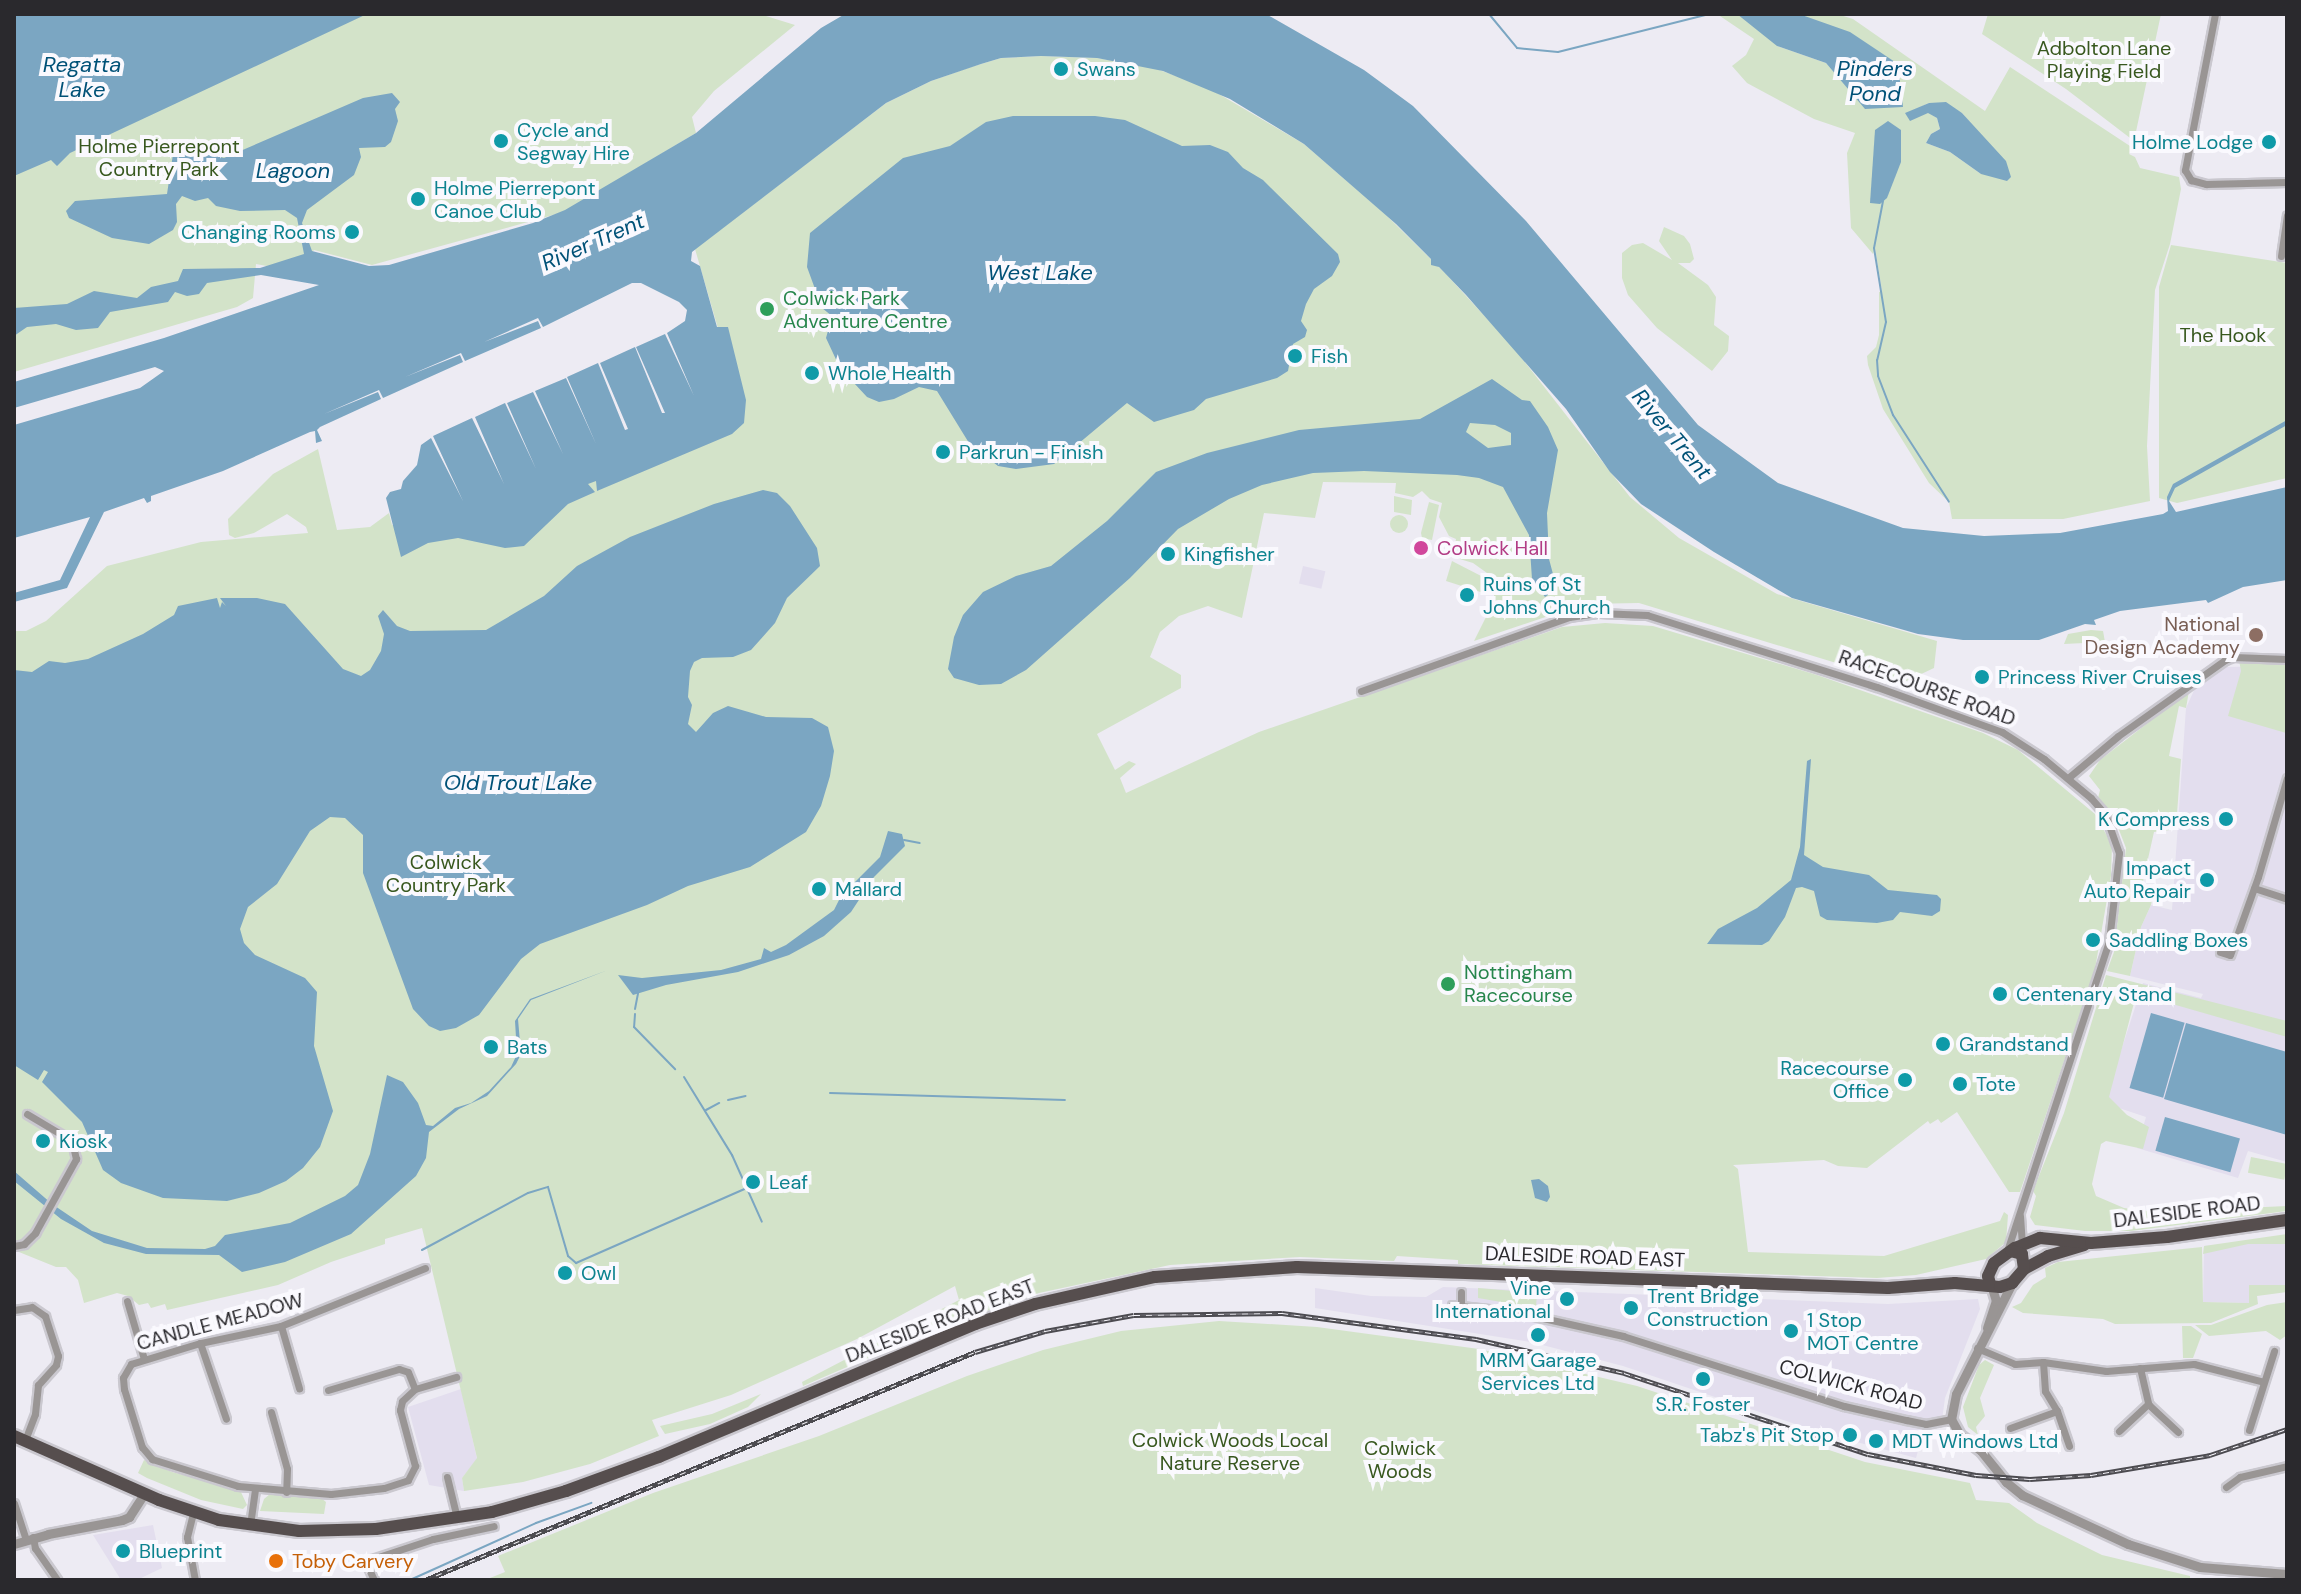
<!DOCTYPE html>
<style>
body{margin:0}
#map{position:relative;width:2301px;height:1594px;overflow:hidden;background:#edebf3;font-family:"DM Sans",sans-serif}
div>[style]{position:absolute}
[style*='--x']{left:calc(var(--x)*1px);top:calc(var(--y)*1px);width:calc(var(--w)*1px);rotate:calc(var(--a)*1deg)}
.built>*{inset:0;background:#e3deee;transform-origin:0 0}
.green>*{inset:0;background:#d3e3c9;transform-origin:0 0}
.round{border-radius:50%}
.water>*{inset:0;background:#7ba6c2;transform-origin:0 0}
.stream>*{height:2px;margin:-1px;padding:0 1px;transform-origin:1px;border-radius:1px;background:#7ba6c2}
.roads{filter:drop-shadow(2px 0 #cac8cf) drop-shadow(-2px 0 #cac8cf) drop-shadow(0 2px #cac8cf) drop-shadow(0 -2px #cac8cf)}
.minor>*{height:7px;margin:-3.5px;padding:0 3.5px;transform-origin:3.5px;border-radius:3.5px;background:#999594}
.tertiary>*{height:9px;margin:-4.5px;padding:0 4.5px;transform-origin:4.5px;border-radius:4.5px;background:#999594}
.primary>*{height:12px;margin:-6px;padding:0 6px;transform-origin:6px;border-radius:6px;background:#564e4e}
.rail>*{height:5px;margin-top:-2.5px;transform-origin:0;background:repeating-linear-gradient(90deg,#faf9fe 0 6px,#4c4b50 0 12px);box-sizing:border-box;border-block:2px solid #4c4b50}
.dots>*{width:22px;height:22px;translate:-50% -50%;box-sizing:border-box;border:4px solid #faf9fe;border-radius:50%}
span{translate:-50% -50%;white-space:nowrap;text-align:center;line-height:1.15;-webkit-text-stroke:8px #faf9fe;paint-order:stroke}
.park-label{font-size:20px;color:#38581f}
.culture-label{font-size:20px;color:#0d838f}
.left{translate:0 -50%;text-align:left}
.right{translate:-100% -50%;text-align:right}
.leisure-label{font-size:20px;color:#27864d}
.hotel-label{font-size:20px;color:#b23c85}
.education-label{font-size:20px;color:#785e54}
.street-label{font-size:20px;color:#2a292d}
.food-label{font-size:20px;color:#c56008}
.water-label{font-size:22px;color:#005177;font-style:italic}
.frame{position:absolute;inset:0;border:16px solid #2a292d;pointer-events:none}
</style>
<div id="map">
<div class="built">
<div style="left:1303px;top:566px;width:23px;height:18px;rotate:13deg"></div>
<div style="clip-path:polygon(2287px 666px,2287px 1162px,2248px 1151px,2238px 1178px,2137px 1148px,2146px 1117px,2104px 1103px,2143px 983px,2201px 998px,2203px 994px,2130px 976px,2141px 927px,2151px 905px,2172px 910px,2186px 708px,2196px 686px,2224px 667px)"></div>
<div style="clip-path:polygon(2287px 1238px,2287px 1285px,2250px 1285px,2249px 1303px,2203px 1302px,2204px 1246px)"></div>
<div style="clip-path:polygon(1443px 1287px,1888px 1304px,1978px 1299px,1980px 1309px,1945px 1398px,1942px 1420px,1934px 1429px,1924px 1429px,1916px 1458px,1816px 1431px,1623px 1366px,1531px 1342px,1315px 1308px,1315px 1288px,1371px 1296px,1426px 1297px)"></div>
<div style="clip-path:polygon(461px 1389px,477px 1459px,462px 1478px,464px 1491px,429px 1485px,408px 1407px)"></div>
<div style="clip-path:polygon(153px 1525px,162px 1568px,137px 1580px,121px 1580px,93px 1535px)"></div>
</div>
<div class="green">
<div style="clip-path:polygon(14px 14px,760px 14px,795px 25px,714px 91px,692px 117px,696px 133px,564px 212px,372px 265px,314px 250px,304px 262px,272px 267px,256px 264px,253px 298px,237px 307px,14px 372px)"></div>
<div style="clip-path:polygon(evenodd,1717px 14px,1778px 14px,1777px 46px,1826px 63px,1866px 109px,1823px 24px,1799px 14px,1837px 14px,1853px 19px,1985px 111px,2010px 67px,2133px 148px,2129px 154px,2135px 157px,2140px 168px,2179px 177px,2181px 189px,2170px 244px,2155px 290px,2147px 446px,2150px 501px,2063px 519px,1952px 519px,1949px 502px,1929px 483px,1883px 409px,1868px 365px,1867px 356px,1876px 347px,1879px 335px,1879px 292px,1882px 291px,1875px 248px,1873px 254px,1851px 228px,1847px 153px,1855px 133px,1814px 119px,1747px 83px,1732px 66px,1746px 55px,1754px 39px,1717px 14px,1929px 103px,1962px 113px,1982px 136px,1981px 174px,1950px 152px,1926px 143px,1931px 134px,1940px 129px,1937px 118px,1929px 113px,1905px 114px,1929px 103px)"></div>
<div style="clip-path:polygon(1988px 14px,2161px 14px,2134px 141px,2066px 89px,1982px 34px)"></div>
<div style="clip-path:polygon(1041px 56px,1097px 58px,1151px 67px,1207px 87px,1304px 144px,1385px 214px,1445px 273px,1513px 347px,1630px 497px,1679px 538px,1777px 594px,1937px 641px,1934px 668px,1902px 683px,1639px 603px,1584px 604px,1474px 641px,1494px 601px,1494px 588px,1487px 573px,1473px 563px,1453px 557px,1456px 539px,1449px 536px,1439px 517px,1442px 503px,1430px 499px,1422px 491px,1413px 497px,1395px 493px,1396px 483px,1323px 482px,1315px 518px,1264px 513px,1242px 618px,1208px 606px,1179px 616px,1160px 632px,1150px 657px,1181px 675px,1181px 688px,1097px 734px,1115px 770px,1129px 761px,1136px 764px,1120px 778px,1126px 793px,1259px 732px,1562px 627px,1605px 623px,1653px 626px,1817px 675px,1983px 733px,2018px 750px,2095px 814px,2112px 845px,2111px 876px,2095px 969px,2020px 1192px,2009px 1192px,1957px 1112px,1941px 1123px,1938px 1119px,1930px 1124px,1928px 1121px,1867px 1168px,1838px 1166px,1824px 1160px,1733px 1165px,1738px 1169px,1748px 1252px,1884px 1256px,2000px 1221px,2004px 1212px,2008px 1215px,2006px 1242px,1986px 1259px,1916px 1275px,1877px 1278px,1458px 1264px,1458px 1260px,1397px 1256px,1394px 1261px,1300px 1257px,1170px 1265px,1039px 1293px,933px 1330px,803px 1386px,802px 1382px,959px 1300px,955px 1286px,857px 1339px,731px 1395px,652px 1420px,659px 1436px,590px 1464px,523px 1482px,464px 1491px,462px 1478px,477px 1458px,422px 1228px,385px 1239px,385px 1244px,331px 1262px,278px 1285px,167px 1310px,165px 1304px,151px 1308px,148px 1303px,139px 1305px,128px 1296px,117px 1293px,84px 1303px,78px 1280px,66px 1267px,56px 1267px,14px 1250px,14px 631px,26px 631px,46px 621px,107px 566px,201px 542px,308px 533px,306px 527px,287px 514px,254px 533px,235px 538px,229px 535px,228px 519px,273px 474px,318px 449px,337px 530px,370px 527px,389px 513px,392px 525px,497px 514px,739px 401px,695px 249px,886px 103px,931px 81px,971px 67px,1001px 58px)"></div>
<div style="clip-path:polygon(1664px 227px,1684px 236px,1690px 244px,1694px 259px,1690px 263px,1678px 263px,1708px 285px,1716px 297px,1714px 325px,1729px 336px,1728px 351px,1712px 371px,1657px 328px,1628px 295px,1622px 278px,1622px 253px,1632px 245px,1643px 243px,1672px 260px,1659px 241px)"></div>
<div style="clip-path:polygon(2171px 245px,2287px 263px,2287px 478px,2177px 503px,2159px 498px,2159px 287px)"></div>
<div style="clip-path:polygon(1394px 496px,1412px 500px,1411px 515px,1394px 512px)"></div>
<div style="clip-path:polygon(1429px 502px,1439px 505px,1432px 540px,1422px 538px,1421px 533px)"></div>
<div class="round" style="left:1390px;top:515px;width:18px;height:18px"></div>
<div style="clip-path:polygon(1452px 561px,1485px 578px,1490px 595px,1446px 581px)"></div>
<div style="clip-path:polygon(2091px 630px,2103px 631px,2105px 642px,2064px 644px,2068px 634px)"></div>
<div style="clip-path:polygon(2239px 660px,2287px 664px,2286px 733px,2228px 716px,2241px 671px)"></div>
<div style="clip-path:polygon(2189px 691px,2186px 708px,2179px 706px,2169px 756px,2181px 759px,2177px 814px,2170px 814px,2170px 830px,2154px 832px,2141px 890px,2141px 899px,2152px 900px,2151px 905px,2141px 927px,2130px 976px,2107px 971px,2114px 952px,2126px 848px,2114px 817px,2098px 798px,2100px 790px,2089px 776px,2100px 760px)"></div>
<div style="clip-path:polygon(2106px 975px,2287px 1021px,2287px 1037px,2148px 997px,2134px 1003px,2109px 1097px,2127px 1115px,2149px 1127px,2143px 1149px,2106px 1141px,2101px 1144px,2092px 1184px,2096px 1196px,2124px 1208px,2155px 1212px,2287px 1206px,2287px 1211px,2131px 1231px,2085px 1231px,2035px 1225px,2030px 1217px,2036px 1196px,2033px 1191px,2064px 1113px)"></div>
<div style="left:2251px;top:1157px;width:37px;height:16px;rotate:11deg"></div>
<div style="clip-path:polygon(2287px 1234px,2287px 1244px,2248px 1244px,2203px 1254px,2204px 1246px)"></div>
<div style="clip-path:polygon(2202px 1247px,2203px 1302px,2249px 1303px,2249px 1285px,2287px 1285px,2287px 1292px,2257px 1296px,2258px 1304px,2211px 1323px,2115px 1324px,2103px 1319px,2023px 1313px,2012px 1307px,2021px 1303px,2033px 1285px,2046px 1277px,2045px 1268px,2058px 1262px)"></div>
<div style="clip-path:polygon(1478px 1288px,1537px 1293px,1536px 1308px,1478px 1298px)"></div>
<div style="clip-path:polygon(2287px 1302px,2287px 1335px,2280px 1340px,2266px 1331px,2209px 1336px,2195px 1325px,2211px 1325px,2267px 1305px)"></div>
<div style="clip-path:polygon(1219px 1321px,1317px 1327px,1479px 1349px,1637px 1386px,1865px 1462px,1970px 1483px,1976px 1500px,2009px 1503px,2037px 1523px,2102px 1555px,2190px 1576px,2190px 1580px,485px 1580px,505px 1572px,498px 1556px,653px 1493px,819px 1436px,967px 1376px,1043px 1350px,1121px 1331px)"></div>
<div style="clip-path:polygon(2182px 1326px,2191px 1326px,2202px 1334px,2193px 1358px,2183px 1358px)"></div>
<div style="clip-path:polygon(1985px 1360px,1994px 1365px,1980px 1398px,1985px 1416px,1976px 1427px,1978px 1435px,1968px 1427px,1963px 1407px,1979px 1365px)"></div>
<div style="clip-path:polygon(761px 1394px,748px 1407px,710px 1424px,665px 1434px,660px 1426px,712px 1414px)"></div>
<div style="clip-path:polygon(144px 1460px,172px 1472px,240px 1490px,247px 1505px,243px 1509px,201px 1500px,147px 1478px,138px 1473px)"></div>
<div style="clip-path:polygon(270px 1494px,321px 1498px,326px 1502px,324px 1514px,260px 1511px,264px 1499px)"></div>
</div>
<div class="water">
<div style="clip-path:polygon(14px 14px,367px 14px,70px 153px,57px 166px,51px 160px,14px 176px)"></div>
<div style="clip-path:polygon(845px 14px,1266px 14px,1364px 70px,1413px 106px,1526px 221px,1698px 425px,1778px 483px,1903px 528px,1984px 536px,2060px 533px,2163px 514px,2168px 511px,2167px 497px,2173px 484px,2287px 420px,2287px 425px,2175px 488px,2169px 501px,2176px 512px,2287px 487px,2287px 580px,2243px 587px,2208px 603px,2206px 600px,2120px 611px,2094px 620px,2096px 625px,2085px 624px,2039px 640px,1963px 640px,1918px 634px,1792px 598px,1714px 552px,1641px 504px,1610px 472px,1566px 409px,1466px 295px,1439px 267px,1431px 265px,1431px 259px,1396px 224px,1304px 144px,1230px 99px,1163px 71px,1097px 58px,1041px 56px,1001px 58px,981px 64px,931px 81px,886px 103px,692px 252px,691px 261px,700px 266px,717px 327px,728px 327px,746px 400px,744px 423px,732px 434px,597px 491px,596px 481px,588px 484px,595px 492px,568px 504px,524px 546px,505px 548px,458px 538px,428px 543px,401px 557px,386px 498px,390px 492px,401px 489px,403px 481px,417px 465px,421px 445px,431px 438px,463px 501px,433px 436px,472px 418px,504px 484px,475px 417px,505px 403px,536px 469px,507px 403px,533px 392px,563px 454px,535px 391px,566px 378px,596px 444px,567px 377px,598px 363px,625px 430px,628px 429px,600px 363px,635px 347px,662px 413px,665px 413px,636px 347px,665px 334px,694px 396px,667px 333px,685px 321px,687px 310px,679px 302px,641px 283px,632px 283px,543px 327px,538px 318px,484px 342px,538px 321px,541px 328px,465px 361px,461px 353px,405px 377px,460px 355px,463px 362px,383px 398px,379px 390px,324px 414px,378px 392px,381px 399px,320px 427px,317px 430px,322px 441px,316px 443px,315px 431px,310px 432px,223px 471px,151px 496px,151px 501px,147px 503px,144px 498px,104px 512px,67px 588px,14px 602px,14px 593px,60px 580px,90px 517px,14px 538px,14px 425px,140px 388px,164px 371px,155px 367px,14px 408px,14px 382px,164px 338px,319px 285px,261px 275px,207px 283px,199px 294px,187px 296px,175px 292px,168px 302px,110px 312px,98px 328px,76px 330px,56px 324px,27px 327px,14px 336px,14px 308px,67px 304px,94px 291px,137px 298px,151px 287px,178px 281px,183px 269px,260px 268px,304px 254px,297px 218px,285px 210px,240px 211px,216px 206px,208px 198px,195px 201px,182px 196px,176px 204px,177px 222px,173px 230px,149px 244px,112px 238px,69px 218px,66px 211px,75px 201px,167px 194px,173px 154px,184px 147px,224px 158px,363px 98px,392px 93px,400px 102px,395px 109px,398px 121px,391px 142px,385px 147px,359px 148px,361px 157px,354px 175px,307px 210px,302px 223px,312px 251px,369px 266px,389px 265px,533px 223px,565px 210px,696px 133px,821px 28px)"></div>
<div style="clip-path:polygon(1737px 14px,1799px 14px,1850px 32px,1898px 64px,1903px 107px,1865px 109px,1826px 63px,1777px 46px)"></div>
<div style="clip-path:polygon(1946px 102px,1962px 113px,2006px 161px,2011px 177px,2007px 181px,1981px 174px,1950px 152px,1926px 143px,1931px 134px,1940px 129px,1937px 118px,1928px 113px,1910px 121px,1905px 113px,1929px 103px)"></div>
<div style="clip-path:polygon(1013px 116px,1095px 116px,1125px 120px,1182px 146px,1210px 145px,1228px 152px,1243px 168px,1263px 180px,1338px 254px,1340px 262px,1332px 276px,1314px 289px,1306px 304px,1301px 321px,1307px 330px,1305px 337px,1293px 344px,1288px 371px,1277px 378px,1206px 399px,1194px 410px,1154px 422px,1127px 403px,1054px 464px,1016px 469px,998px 466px,969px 443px,937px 391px,919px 387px,894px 399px,879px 402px,867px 397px,840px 368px,826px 338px,832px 316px,822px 308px,807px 267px,810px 233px,903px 158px,950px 146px,986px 122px)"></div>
<div style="clip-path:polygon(1888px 121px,1901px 130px,1901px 162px,1887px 198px,1880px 204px,1870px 203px,1875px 130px)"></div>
<div style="clip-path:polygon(evenodd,1492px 379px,1522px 400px,1530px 401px,1548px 427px,1558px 450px,1547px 513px,1549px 559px,1557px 589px,1545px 597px,1532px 579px,1529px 535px,1503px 487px,1479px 478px,1457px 475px,1364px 471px,1313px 473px,1262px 485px,1229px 499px,1178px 529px,1130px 578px,1026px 670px,1001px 684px,979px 685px,954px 678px,948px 669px,954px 637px,963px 615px,983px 592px,1016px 576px,1051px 566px,1107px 521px,1156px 472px,1207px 453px,1299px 430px,1420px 419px,1492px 379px,1470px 423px,1495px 425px,1511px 433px,1511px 445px,1488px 448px,1466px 432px,1470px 423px)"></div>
<div style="clip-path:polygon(763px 490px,777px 493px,790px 506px,817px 548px,820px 566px,787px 598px,775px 623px,751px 650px,733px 657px,702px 658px,694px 662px,690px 671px,688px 697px,692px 705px,688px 724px,696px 732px,713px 713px,728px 706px,766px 717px,812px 718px,828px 727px,834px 751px,830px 776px,821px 806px,806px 832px,750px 867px,688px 886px,647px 905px,540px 944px,521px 959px,479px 1015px,456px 1028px,440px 1031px,429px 1026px,413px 1009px,363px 873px,363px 835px,345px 818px,330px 817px,310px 831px,277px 884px,248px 907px,240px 929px,244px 943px,255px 955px,305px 978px,317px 992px,314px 1046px,333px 1111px,320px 1147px,303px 1168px,286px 1181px,259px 1193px,227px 1201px,163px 1198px,121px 1183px,103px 1170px,82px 1122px,42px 1082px,48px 1072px,44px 1070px,38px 1080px,14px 1065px,14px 670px,32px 672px,49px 661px,65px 663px,88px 659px,143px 634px,174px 615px,178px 606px,217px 598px,220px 608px,222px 602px,226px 606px,220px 598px,257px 598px,285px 604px,343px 669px,361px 676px,370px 670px,381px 651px,384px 634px,378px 616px,383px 610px,397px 626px,410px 631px,486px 630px,544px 596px,577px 566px,630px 537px,714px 504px)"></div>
<div style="clip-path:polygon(1811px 759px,1804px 855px,1823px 867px,1869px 875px,1888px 890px,1937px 895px,1941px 899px,1940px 911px,1932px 916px,1900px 912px,1893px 920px,1877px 923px,1827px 920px,1820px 916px,1814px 891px,1802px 887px,1796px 888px,1785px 917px,1769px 941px,1762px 945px,1707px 944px,1718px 929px,1757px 908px,1791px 880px,1800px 847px,1807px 761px)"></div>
<div style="clip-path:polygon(888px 831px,902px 834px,905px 846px,874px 877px,851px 912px,824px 936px,789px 955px,738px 972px,666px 985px,633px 995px,618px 975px,642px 978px,721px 970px,761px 959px,764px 948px,771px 952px,786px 945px,834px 910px,841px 896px,880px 857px)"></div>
<div style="clip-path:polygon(608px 970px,531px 1000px,518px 1019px,521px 1054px,516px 1064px,487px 1096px,459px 1109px,429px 1132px,426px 1158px,416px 1176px,351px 1234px,285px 1262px,242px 1272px,219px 1255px,146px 1254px,104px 1243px,61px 1219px,14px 1181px,14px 1171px,52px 1204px,92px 1231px,147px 1248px,205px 1249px,215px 1246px,225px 1235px,290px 1223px,345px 1196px,358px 1185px,370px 1154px,387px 1075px,403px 1082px,418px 1103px,426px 1125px,433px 1126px,455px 1108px,471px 1103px,489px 1091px,511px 1067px,517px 1054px,515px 1021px,530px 999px)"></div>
<div style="left:2151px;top:1013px;width:35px;height:78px;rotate:16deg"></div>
<div style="clip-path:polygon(2186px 1023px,2287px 1052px,2287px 1135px,2164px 1099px)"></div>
<div style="left:2165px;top:1117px;width:78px;height:35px;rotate:16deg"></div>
<div style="clip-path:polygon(1531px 1180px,1539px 1179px,1548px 1186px,1550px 1197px,1547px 1202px,1535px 1198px)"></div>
</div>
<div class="stream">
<div style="--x:1489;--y:14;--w:44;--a:50.5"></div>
<div style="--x:1517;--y:48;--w:41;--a:5.6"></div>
<div style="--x:1558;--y:52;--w:156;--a:-14.1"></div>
<div style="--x:1883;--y:201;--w:48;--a:100.8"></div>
<div style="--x:1874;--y:248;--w:75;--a:80.8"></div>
<div style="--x:1886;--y:322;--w:39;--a:103"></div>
<div style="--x:1877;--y:360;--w:16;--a:86"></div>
<div style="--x:1878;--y:376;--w:42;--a:69"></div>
<div style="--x:1893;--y:415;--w:103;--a:57.2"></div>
<div style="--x:904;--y:840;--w:16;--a:11"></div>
<div style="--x:635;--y:1009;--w:16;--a:-79"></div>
<div style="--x:635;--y:1014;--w:13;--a:94"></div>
<div style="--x:634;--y:1027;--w:59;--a:45.7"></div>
<div style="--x:684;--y:1077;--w:92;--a:58.4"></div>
<div style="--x:732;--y:1155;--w:73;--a:65.9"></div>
<div style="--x:830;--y:1093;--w:235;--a:1.7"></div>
<div style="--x:728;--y:1100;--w:18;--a:-13"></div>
<div style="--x:706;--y:1110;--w:15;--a:-28"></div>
<div style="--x:422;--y:1250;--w:120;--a:-28.3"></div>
<div style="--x:528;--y:1193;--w:21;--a:-17"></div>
<div style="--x:548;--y:1187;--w:72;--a:73.8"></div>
<div style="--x:568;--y:1256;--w:11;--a:41"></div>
<div style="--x:576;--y:1263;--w:189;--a:-23.7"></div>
<div style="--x:410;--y:1580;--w:138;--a:-24.3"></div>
<div style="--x:536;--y:1523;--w:59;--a:-20"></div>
</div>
<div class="roads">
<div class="minor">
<div style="--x:2215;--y:14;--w:159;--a:100.9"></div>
<div style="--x:2185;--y:170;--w:12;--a:59"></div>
<div style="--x:2191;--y:180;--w:16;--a:15"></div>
<div style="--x:2206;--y:184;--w:81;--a:-1.4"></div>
<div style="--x:2281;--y:256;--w:41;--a:-81.7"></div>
<div style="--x:1361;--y:691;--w:221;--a:-19.6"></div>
<div style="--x:1569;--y:617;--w:30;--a:-8"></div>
<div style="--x:1599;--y:613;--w:48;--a:2.4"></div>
<div style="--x:1647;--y:615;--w:241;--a:17.4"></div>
<div style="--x:1877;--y:687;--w:133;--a:19.8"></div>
<div style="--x:2002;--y:732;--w:50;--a:32.7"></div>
<div style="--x:2044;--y:759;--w:61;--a:39.7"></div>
<div style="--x:2091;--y:798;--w:21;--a:49"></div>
<div style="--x:2105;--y:814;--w:41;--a:70.3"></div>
<div style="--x:2119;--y:853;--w:89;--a:96.5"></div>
<div style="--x:2109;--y:941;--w:326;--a:108.2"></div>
<div style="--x:2068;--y:778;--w:65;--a:-40"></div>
<div style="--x:2118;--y:736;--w:131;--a:-35.4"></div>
<div style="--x:2225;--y:660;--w:9;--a:-21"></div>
<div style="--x:2233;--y:657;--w:54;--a:2.1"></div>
<div style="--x:2254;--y:888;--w:35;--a:18"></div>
<div style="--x:2220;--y:952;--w:10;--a:17"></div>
<div style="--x:2230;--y:955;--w:83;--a:-70.3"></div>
<div style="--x:2258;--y:877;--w:103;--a:-73.7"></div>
<div style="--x:2020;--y:1216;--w:31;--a:86"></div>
<div style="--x:14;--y:1246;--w:10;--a:-11"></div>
<div style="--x:24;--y:1244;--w:16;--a:-45"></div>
<div style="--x:35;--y:1233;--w:85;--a:-61"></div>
<div style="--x:76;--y:1159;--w:13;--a:-103"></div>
<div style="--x:73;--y:1146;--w:13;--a:-132"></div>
<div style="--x:64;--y:1136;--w:43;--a:-149.3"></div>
<div style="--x:425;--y:1268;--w:155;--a:158.1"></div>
<div style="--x:281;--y:1326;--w:83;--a:168.1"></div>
<div style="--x:200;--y:1343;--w:72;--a:163.1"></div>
<div style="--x:131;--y:1364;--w:16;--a:120"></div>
<div style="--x:123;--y:1378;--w:11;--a:85"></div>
<div style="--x:124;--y:1389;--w:61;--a:72.8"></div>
<div style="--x:142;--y:1447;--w:16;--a:50"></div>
<div style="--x:152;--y:1459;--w:90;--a:17.4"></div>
<div style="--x:238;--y:1486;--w:93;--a:4.9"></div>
<div style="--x:331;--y:1494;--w:53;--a:-6.5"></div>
<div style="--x:384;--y:1488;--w:25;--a:-18"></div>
<div style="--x:408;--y:1480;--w:16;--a:-63"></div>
<div style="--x:415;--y:1466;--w:58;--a:-105"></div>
<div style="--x:400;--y:1410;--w:9;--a:-77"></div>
<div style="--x:402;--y:1401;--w:18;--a:-43"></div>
<div style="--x:415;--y:1389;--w:43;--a:-16.3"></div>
<div style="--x:127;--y:1301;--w:60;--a:73.7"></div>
<div style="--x:1452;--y:1305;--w:64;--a:6.2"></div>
<div style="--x:1516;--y:1312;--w:110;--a:12.6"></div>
<div style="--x:1623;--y:1336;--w:232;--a:17.6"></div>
<div style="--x:1844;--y:1406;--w:64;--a:12.7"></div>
<div style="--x:1906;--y:1420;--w:20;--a:11"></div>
<div style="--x:1926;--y:1424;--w:25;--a:-11"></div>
<div style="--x:1461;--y:1305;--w:13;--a:-90"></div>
<div style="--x:14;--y:1310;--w:18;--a:-9"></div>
<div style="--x:32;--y:1307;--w:16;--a:35"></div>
<div style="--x:45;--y:1316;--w:42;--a:72"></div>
<div style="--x:58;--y:1356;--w:9;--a:103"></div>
<div style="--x:56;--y:1365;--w:27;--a:132"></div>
<div style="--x:38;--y:1385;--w:29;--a:96"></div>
<div style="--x:35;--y:1414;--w:28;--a:111"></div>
<div style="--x:281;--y:1326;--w:65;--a:73.8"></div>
<div style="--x:200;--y:1343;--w:80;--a:71.1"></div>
<div style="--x:1977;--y:1348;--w:41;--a:22.8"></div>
<div style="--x:2015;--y:1364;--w:28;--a:-4"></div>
<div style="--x:2043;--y:1362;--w:64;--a:8.1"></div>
<div style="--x:2106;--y:1371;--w:88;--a:-4.5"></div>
<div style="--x:2194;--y:1364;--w:72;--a:14.4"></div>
<div style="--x:2043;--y:1362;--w:29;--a:86"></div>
<div style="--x:2045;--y:1391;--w:23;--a:59"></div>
<div style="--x:2057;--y:1411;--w:37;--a:71"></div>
<div style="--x:2140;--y:1368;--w:37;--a:77"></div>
<div style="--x:2148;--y:1404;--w:41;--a:43"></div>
<div style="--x:328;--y:1390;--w:74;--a:-16.5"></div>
<div style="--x:399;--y:1369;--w:9;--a:18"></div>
<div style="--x:408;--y:1372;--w:18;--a:68"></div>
<div style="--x:271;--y:1412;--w:59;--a:74.3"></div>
<div style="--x:287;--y:1469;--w:23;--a:92"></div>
<div style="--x:2010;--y:1428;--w:50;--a:-19.9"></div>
<div style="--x:2249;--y:1430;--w:83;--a:-72.4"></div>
<div style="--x:2119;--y:1431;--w:40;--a:-43"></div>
<div style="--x:447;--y:1477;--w:42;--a:76.3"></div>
<div style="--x:2226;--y:1487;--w:17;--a:-36"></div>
<div style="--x:2240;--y:1477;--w:48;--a:-13.2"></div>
<div style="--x:14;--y:1503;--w:39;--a:72"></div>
<div style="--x:193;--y:1513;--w:25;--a:104"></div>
<div style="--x:187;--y:1537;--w:44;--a:79.5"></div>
<div style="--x:250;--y:1525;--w:36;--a:-82"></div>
<div style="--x:33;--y:1537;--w:11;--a:80"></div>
<div style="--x:35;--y:1548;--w:39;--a:55"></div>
<div style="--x:374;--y:1580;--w:14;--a:-115"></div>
<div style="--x:368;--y:1567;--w:9;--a:-63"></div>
<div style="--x:372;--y:1559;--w:64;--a:-18.2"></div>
<div style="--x:433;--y:1539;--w:62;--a:-12"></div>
</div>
<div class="tertiary">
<div style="--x:2012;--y:1283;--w:124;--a:116.8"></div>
<div style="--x:1956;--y:1394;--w:25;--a:101"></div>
<div style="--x:1951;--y:1419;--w:18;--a:61"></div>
<div style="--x:1960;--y:1435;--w:26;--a:37"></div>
<div style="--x:1981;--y:1451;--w:40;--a:51"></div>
<div style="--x:2006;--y:1482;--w:21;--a:39"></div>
<div style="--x:2022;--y:1495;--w:117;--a:24.8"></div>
<div style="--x:2128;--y:1544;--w:76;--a:17.7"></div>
<div style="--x:2200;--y:1567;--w:87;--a:4.6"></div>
<div style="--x:1987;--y:1328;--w:28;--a:-72"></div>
<div style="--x:1996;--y:1301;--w:17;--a:-107"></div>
<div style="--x:14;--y:1544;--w:35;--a:-16"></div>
<div style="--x:48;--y:1534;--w:75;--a:-10.7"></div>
<div style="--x:122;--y:1520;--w:8;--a:-23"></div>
<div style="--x:129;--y:1517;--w:27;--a:-57"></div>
</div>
<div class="primary">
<div style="--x:2024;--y:1269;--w:27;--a:-28"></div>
<div style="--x:2048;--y:1256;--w:38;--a:-17"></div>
<div style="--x:1990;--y:1284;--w:8;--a:-104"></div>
<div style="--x:1988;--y:1276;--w:14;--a:-65"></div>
<div style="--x:1994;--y:1263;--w:26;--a:-36"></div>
<div style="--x:2015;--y:1248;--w:27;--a:-22"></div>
<div style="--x:2040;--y:1238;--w:51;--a:5.6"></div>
<div style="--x:2091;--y:1243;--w:76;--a:-4.5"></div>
<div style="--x:2167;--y:1237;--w:121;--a:-8.1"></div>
<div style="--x:14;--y:1436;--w:158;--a:23.8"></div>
<div style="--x:159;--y:1500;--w:63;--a:18.4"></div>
<div style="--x:219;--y:1520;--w:81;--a:7.8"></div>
<div style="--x:299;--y:1531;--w:77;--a:-1.5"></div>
<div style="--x:376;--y:1529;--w:117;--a:-8.3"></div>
<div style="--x:492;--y:1512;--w:77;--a:-15.8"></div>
<div style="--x:566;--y:1491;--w:99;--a:-20.1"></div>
<div style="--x:659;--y:1457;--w:343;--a:-22.8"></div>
<div style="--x:975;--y:1324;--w:63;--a:-18.4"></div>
<div style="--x:1035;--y:1304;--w:123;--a:-12.7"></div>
<div style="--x:1155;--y:1277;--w:142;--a:-4"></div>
<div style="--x:1297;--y:1267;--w:591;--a:2.04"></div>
<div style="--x:1888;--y:1288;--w:67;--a:-4.3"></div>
<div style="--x:1955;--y:1283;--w:45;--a:5.1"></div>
<div style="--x:2000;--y:1287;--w:13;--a:-18"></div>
<div style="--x:2012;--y:1283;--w:18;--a:-49"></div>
<div style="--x:2024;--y:1269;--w:15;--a:-98"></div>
<div style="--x:2022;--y:1254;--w:11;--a:-165"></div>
</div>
</div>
<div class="rail">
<div style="--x:425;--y:1580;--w:595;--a:-22.52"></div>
<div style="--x:975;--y:1352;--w:73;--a:-16.7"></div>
<div style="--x:1045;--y:1331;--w:90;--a:-10.2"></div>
<div style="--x:1134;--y:1315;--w:148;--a:-0.8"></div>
<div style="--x:1282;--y:1313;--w:196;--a:7.6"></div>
<div style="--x:1476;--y:1339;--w:152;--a:12.9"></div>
<div style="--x:1624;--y:1373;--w:257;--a:18.4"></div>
<div style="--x:1868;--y:1454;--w:110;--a:11"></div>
<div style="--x:1976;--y:1475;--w:54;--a:4.2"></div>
<div style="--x:2030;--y:1479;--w:61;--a:-3.8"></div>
<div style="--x:2091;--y:1475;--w:121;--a:-9.5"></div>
<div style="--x:2210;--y:1455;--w:81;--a:-18.7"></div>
</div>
<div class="dots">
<div style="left:1061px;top:69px;background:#0f9aa8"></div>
<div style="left:501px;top:141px;background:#0f9aa8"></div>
<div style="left:2269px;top:142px;background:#0f9aa8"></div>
<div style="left:418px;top:199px;background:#0f9aa8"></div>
<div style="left:352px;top:232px;background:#0f9aa8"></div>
<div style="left:767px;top:309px;background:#2e9e5b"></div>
<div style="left:1295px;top:356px;background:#0f9aa8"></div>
<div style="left:812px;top:373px;background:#0f9aa8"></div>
<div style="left:943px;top:452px;background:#0f9aa8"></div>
<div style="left:1421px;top:548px;background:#d1479c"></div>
<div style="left:1168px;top:554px;background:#0f9aa8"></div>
<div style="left:1467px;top:595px;background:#0f9aa8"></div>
<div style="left:2256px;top:635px;background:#8d6e63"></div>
<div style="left:1982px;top:677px;background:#0f9aa8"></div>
<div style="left:2226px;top:819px;background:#0f9aa8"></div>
<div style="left:2207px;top:880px;background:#0f9aa8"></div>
<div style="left:819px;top:889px;background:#0f9aa8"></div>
<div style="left:2093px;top:940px;background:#0f9aa8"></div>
<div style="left:1448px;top:984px;background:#2e9e5b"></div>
<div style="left:2000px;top:994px;background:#0f9aa8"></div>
<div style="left:1943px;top:1044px;background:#0f9aa8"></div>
<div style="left:491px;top:1047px;background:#0f9aa8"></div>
<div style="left:1905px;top:1080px;background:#0f9aa8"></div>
<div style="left:1960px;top:1084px;background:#0f9aa8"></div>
<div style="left:43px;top:1141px;background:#0f9aa8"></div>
<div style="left:753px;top:1182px;background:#0f9aa8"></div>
<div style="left:565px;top:1273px;background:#0f9aa8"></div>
<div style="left:1567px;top:1299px;background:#0f9aa8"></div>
<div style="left:1631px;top:1308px;background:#0f9aa8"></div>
<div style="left:1791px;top:1331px;background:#0f9aa8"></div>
<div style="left:1538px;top:1335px;background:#0f9aa8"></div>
<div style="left:1703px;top:1379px;background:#0f9aa8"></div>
<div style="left:1850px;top:1435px;background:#0f9aa8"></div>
<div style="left:1876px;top:1441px;background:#0f9aa8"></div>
<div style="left:123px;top:1551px;background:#0f9aa8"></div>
<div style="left:276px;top:1561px;background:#e8710a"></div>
</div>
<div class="park-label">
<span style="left:2104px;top:60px">Adbolton Lane<br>Playing Field</span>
<span style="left:159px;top:158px">Holme Pierrepont<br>Country Park</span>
<span style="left:2223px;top:335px">The Hook</span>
<span style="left:446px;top:874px">Colwick<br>Country Park</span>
<span style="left:1230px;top:1452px">Colwick Woods Local<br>Nature Reserve</span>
<span style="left:1400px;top:1460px">Colwick<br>Woods</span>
</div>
<div class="culture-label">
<span class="left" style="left:1077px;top:69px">Swans</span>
<span class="left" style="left:517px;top:142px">Cycle and<br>Segway Hire</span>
<span class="right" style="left:2253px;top:142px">Holme Lodge</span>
<span class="left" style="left:434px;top:200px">Holme Pierrepont<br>Canoe Club</span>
<span class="right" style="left:336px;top:232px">Changing Rooms</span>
<span class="left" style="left:1311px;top:356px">Fish</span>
<span class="left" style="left:828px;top:373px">Whole Health</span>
<span class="left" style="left:959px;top:452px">Parkrun - Finish</span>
<span class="left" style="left:1184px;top:554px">Kingfisher</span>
<span class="left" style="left:1483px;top:596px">Ruins of St<br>Johns Church</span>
<span class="left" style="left:1998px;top:677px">Princess River Cruises</span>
<span class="right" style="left:2210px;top:819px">K Compress</span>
<span class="right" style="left:2191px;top:880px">Impact<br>Auto Repair</span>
<span class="left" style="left:835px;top:889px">Mallard</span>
<span class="left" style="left:2109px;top:940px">Saddling Boxes</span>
<span class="left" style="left:2016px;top:994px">Centenary Stand</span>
<span class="left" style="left:1959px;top:1044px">Grandstand</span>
<span class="left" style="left:507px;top:1047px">Bats</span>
<span class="right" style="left:1889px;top:1080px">Racecourse<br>Office</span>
<span class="left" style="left:1976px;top:1084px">Tote</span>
<span class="left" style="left:59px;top:1141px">Kiosk</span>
<span class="left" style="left:769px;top:1182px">Leaf</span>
<span class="left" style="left:581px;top:1273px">Owl</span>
<span class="right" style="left:1551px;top:1300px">Vine<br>International</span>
<span class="left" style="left:1647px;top:1308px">Trent Bridge<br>Construction</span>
<span class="left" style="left:1807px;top:1332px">1 Stop<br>MOT Centre</span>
<span style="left:1538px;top:1372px">MRM Garage<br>Services Ltd</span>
<span style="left:1703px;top:1404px">S.R. Foster</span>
<span class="right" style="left:1834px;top:1435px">Tabz's Pit Stop</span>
<span class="left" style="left:1892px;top:1441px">MDT Windows Ltd</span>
<span class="left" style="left:139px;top:1551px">Blueprint</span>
</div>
<div class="leisure-label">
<span class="left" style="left:783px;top:310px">Colwick Park<br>Adventure Centre</span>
<span class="left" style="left:1464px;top:984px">Nottingham<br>Racecourse</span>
</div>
<div class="hotel-label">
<span class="left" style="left:1437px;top:548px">Colwick Hall</span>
</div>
<div class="education-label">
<span class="right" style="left:2240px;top:636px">National<br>Design Academy</span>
</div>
<div class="street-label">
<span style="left:1927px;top:688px;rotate:20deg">RACECOURSE ROAD</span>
<span style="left:2187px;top:1212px;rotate:-7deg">DALESIDE ROAD</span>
<span style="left:1585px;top:1257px;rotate:2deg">DALESIDE ROAD EAST</span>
<span style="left:940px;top:1321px;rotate:-21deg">DALESIDE ROAD EAST</span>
<span style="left:220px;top:1322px;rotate:-15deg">CANDLE MEADOW</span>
<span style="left:1851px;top:1385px;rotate:15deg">COLWICK ROAD</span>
</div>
<div class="food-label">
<span class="left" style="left:292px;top:1561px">Toby Carvery</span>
</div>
<div class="water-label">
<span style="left:82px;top:77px">Regatta<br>Lake</span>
<span style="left:1875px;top:81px">Pinders<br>Pond</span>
<span style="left:293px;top:171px">Lagoon</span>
<span style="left:593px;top:242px;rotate:-24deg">River Trent</span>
<span style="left:1040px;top:273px">West Lake</span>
<span style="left:1672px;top:434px;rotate:50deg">River Trent</span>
<span style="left:518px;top:783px">Old Trout Lake</span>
</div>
<div class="frame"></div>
</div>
